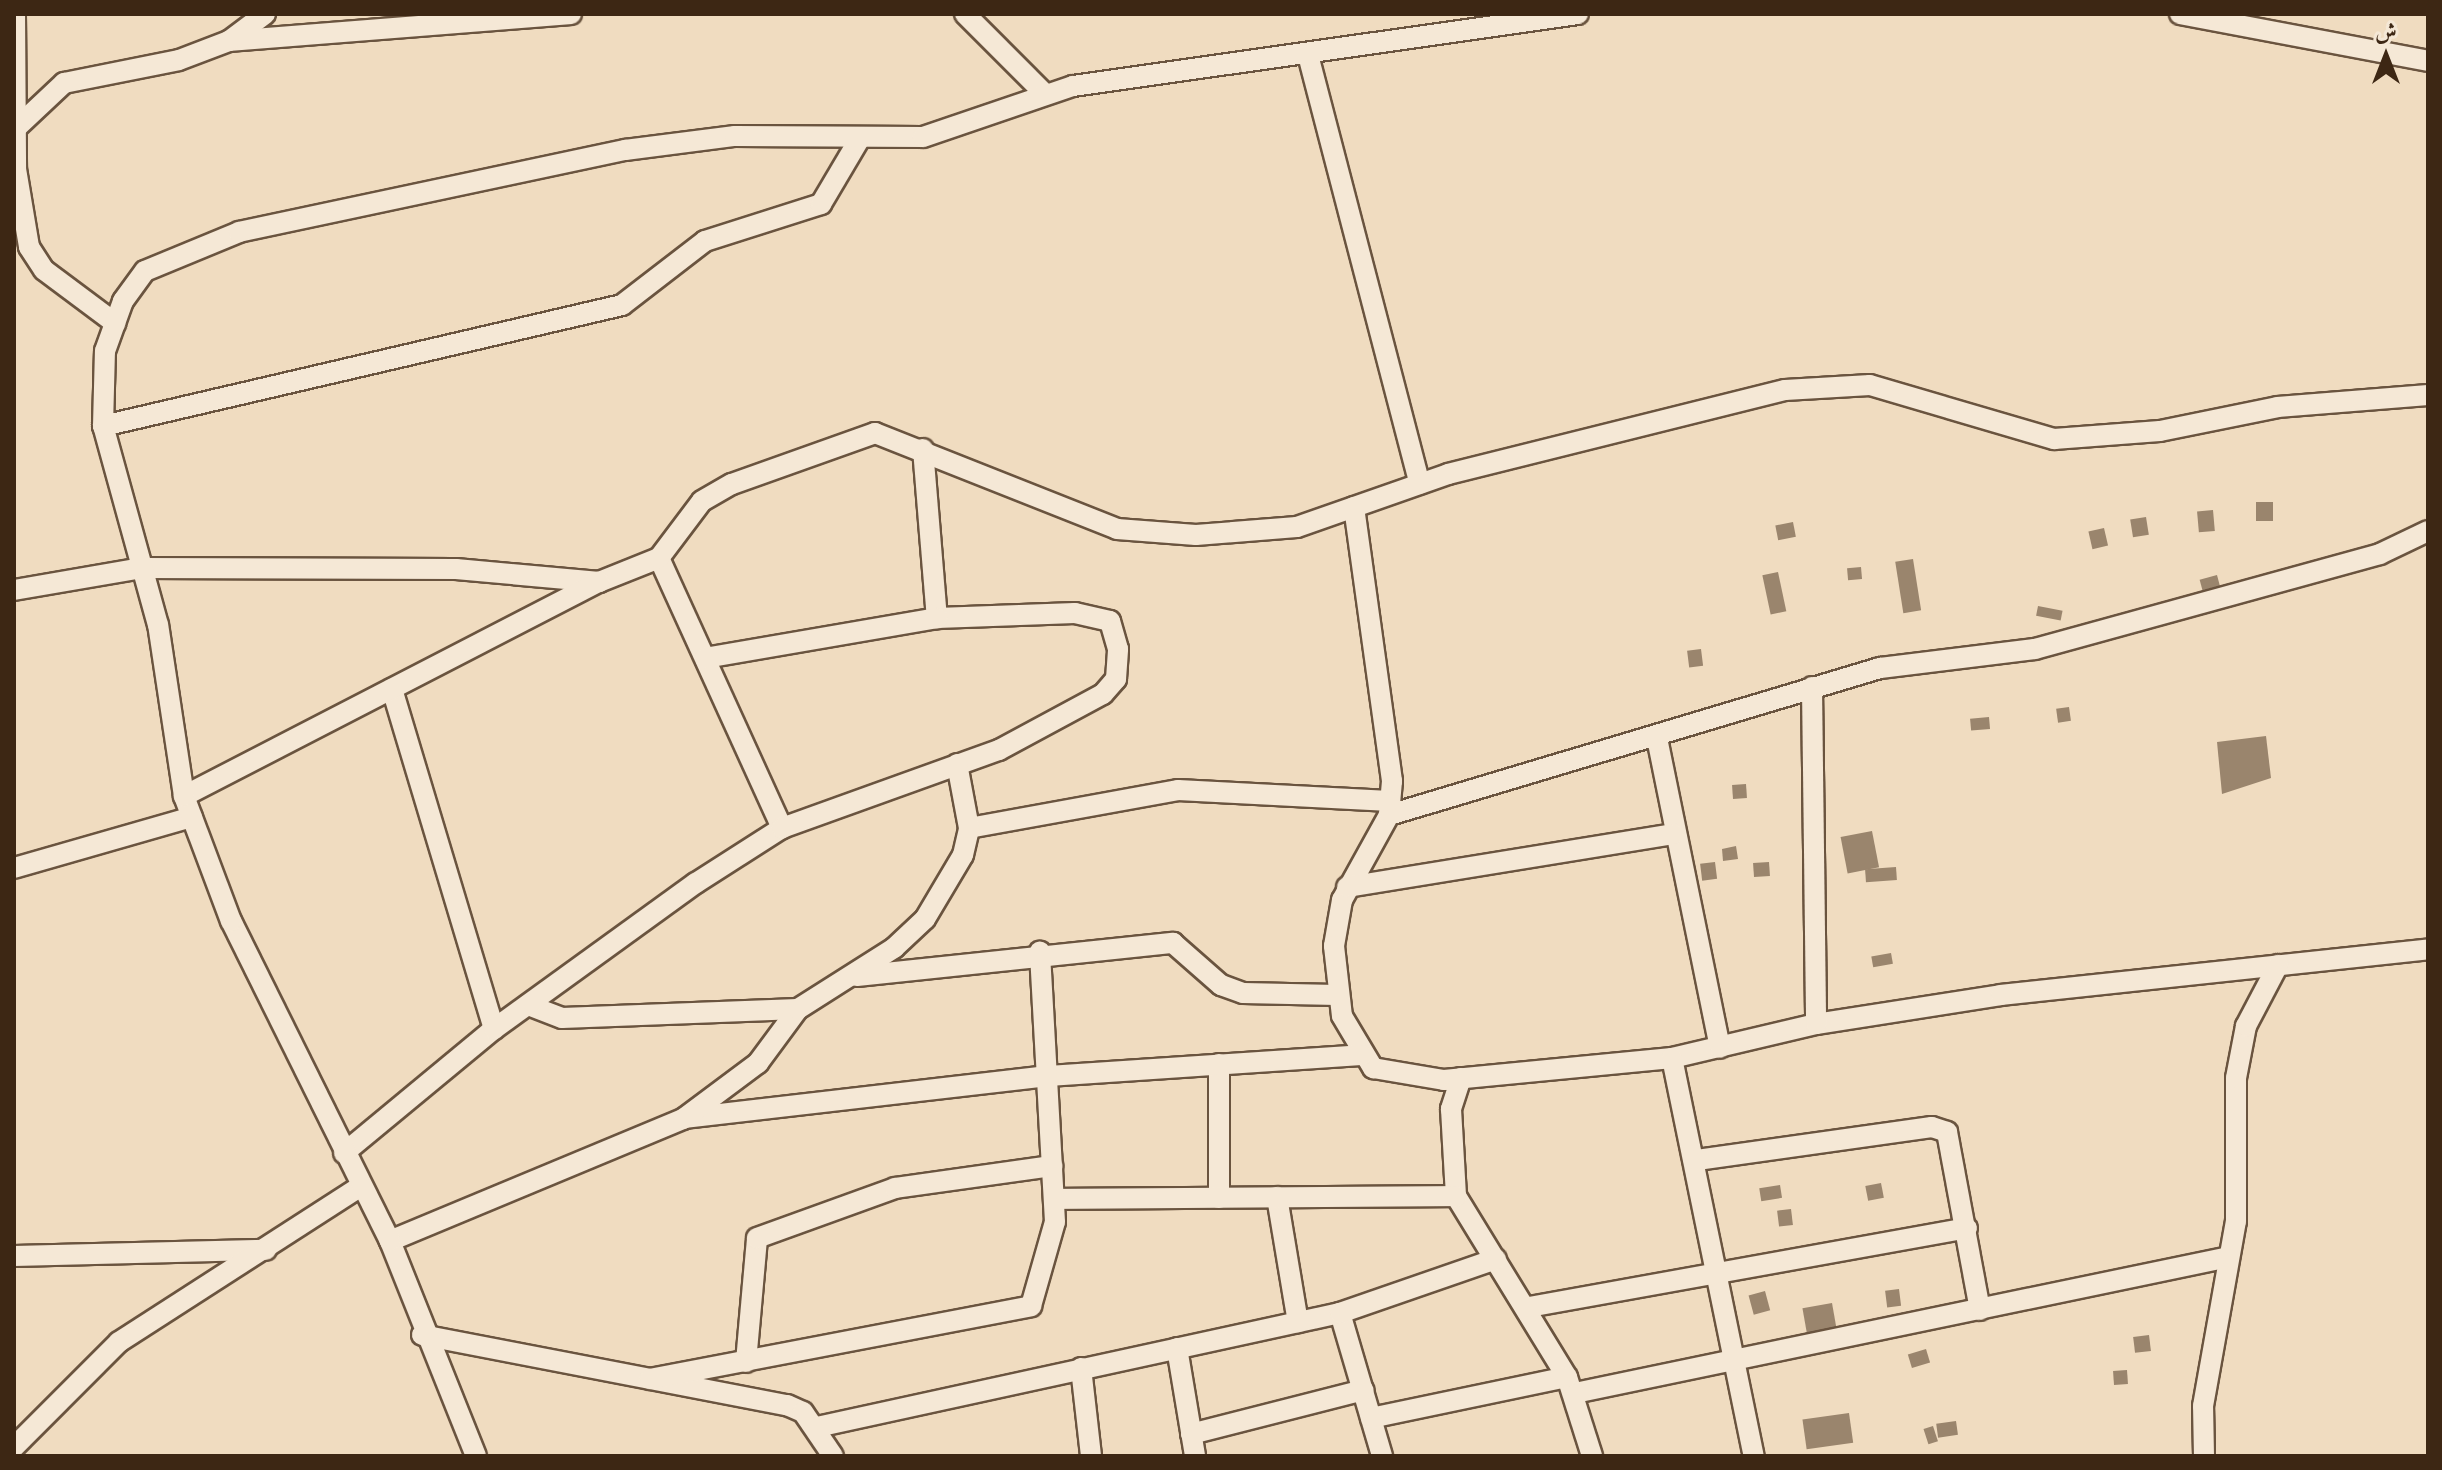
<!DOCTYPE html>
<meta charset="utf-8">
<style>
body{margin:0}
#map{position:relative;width:2442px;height:1470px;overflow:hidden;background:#f0dcc0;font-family:"IM FELL French Canon",Amiri,serif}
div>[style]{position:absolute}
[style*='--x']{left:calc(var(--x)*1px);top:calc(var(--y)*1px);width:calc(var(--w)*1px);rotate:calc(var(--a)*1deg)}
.building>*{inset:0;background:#9a856d;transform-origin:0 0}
.roads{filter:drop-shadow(2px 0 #6a543f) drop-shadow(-2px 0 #6a543f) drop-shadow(0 2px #6a543f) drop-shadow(0 -2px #6a543f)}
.minor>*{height:20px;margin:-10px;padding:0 10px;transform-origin:10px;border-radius:10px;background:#f5e8d6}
span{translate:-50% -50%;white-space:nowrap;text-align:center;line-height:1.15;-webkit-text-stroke:7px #f5e8d6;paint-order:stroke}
.frame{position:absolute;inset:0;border:16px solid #3d2714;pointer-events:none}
.north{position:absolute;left:2346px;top:16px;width:80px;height:80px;-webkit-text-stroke:6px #f5e8d6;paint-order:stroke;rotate:0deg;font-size:22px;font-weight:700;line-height:32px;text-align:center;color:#3d2714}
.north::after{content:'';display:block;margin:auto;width:28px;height:36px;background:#3d2714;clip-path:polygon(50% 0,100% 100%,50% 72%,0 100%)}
</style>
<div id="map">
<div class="building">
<div style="left:2273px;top:502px;width:19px;height:17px;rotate:90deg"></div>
<div style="left:2213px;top:510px;width:21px;height:16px;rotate:85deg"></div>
<div style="left:2146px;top:517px;width:18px;height:16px;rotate:81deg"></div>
<div style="left:1793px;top:522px;width:15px;height:18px;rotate:79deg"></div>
<div style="left:2104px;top:528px;width:18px;height:16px;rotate:77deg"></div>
<div style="left:1913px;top:559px;width:52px;height:18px;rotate:81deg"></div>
<div style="left:1861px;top:567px;width:12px;height:14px;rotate:85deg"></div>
<div style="left:1778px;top:572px;width:40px;height:16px;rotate:78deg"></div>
<div style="left:2217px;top:575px;width:11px;height:18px;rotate:75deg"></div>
<div style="left:2038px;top:606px;width:25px;height:10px;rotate:11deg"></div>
<div style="left:1701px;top:649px;width:17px;height:14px;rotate:83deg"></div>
<div style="left:2069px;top:707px;width:14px;height:13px;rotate:82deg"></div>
<div style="left:1989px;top:717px;width:12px;height:19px;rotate:85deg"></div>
<div style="clip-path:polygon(2266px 736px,2271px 778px,2222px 794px,2217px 742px)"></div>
<div style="left:1746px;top:784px;width:14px;height:14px;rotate:86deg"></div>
<div style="left:1872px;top:831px;width:37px;height:32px;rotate:79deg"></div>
<div style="clip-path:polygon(1736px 846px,1738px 859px,1723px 861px,1722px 849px)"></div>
<div style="left:1715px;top:862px;width:17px;height:15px;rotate:83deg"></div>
<div style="left:1769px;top:862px;width:14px;height:16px;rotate:86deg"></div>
<div style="left:1896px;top:867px;width:13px;height:31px;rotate:86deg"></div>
<div style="left:1891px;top:953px;width:11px;height:20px;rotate:80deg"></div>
<div style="left:1881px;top:1183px;width:15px;height:16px;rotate:79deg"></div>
<div style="left:1780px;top:1185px;width:13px;height:21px;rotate:81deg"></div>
<div style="left:1791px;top:1209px;width:16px;height:14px;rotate:83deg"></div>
<div style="left:1899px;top:1289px;width:17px;height:14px;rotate:83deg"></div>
<div style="left:1765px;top:1291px;width:20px;height:17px;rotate:75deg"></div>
<div style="left:1832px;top:1303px;width:29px;height:30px;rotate:80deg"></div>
<div style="left:2149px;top:1335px;width:16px;height:16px;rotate:83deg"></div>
<div style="left:1926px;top:1349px;width:14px;height:19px;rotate:73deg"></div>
<div style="left:2127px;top:1370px;width:14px;height:14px;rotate:86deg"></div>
<div style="left:1849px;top:1413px;width:30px;height:47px;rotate:82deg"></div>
<div style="left:1956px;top:1421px;width:14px;height:20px;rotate:82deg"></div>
<div style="left:1933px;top:1426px;width:16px;height:10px;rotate:72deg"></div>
</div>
<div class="roads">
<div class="minor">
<div style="--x:15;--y:14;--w:155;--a:89.6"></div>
<div style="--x:16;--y:169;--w:79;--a:80.5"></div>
<div style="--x:29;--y:247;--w:27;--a:57"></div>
<div style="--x:44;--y:270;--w:89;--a:36.7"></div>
<div style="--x:965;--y:14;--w:113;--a:45"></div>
<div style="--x:2180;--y:14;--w:252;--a:10.7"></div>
<div style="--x:229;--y:41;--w:343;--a:-4.5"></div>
<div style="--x:1308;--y:55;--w:443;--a:75.4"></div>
<div style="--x:14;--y:130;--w:69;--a:-43.2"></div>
<div style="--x:64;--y:83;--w:117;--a:-11.3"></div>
<div style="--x:179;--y:60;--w:53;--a:-20.8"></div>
<div style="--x:229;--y:41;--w:45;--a:-36.9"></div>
<div style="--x:103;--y:426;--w:533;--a:-13.12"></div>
<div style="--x:622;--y:305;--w:105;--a:-37.6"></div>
<div style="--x:705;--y:241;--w:122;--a:-17.7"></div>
<div style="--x:821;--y:204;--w:77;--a:-59.4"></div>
<div style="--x:923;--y:449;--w:170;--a:85.3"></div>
<div style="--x:1354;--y:507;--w:277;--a:82.1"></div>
<div style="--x:1392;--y:781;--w:34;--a:95"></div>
<div style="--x:1389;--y:815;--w:97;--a:118.9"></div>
<div style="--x:1342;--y:900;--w:47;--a:99.9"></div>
<div style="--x:1334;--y:946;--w:70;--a:83.5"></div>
<div style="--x:1342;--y:1016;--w:61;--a:59.2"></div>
<div style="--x:1373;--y:1068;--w:72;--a:9.6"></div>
<div style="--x:1444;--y:1080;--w:229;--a:-5.5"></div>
<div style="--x:1672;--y:1058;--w:148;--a:-13.3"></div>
<div style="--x:1816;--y:1024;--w:187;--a:-8.9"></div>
<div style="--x:2001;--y:995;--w:429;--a:-6.1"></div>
<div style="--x:659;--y:558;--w:297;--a:65.5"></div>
<div style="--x:14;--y:590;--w:129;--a:-9.8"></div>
<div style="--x:141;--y:568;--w:315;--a:0.2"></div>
<div style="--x:456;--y:569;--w:144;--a:5.2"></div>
<div style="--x:599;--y:582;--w:65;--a:-21.8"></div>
<div style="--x:659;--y:558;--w:71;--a:-53"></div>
<div style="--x:702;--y:501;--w:34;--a:-30"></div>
<div style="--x:732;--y:484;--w:152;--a:-19.6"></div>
<div style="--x:875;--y:433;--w:260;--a:21.6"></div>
<div style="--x:1117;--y:529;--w:79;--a:4.3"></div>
<div style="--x:1196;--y:535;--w:101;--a:-4.5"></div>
<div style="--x:1297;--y:527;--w:160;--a:-19.3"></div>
<div style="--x:1448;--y:474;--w:347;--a:-14"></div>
<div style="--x:1785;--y:390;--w:85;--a:-3.4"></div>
<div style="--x:1870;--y:385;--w:192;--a:16.4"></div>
<div style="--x:2054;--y:439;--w:106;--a:-4.3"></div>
<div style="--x:2160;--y:431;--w:120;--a:-11.5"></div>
<div style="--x:2278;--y:407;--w:150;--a:-4.6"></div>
<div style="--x:1812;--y:687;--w:337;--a:89.3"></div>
<div style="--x:392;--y:689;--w:355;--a:73.3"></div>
<div style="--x:1657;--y:738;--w:316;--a:78.5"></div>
<div style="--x:184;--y:796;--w:467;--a:-27.3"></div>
<div style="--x:1389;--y:815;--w:513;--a:-16.67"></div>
<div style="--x:1880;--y:668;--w:156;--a:-7"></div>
<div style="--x:2035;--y:649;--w:358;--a:-15.4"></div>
<div style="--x:2380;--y:554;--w:53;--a:-25.6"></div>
<div style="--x:969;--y:828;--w:212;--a:-10.3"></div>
<div style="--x:1178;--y:790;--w:212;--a:3"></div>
<div style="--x:14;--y:868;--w:185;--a:-16"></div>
<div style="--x:1347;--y:887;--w:331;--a:-9.2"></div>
<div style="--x:857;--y:976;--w:318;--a:-6"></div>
<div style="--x:1173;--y:943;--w:64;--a:41.2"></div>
<div style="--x:1221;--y:985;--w:23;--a:20"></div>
<div style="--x:1243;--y:993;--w:94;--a:1.2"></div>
<div style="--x:528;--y:1005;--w:36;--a:21"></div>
<div style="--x:562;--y:1018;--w:236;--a:-2.2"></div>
<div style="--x:1672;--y:1058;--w:406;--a:78.4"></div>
<div style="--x:1219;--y:1064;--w:134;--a:90"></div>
<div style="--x:1461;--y:1078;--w:33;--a:108"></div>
<div style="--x:1451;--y:1109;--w:87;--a:86.7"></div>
<div style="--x:1456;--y:1196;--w:212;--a:58.5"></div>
<div style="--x:1567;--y:1377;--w:83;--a:72.4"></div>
<div style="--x:685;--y:1118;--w:364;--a:-6.6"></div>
<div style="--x:1047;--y:1076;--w:316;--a:-3.8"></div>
<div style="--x:344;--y:1153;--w:195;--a:-39.6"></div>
<div style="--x:494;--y:1029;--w:249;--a:-35.9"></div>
<div style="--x:696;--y:883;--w:102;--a:-32.6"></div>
<div style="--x:782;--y:828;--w:231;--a:-19.8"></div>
<div style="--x:999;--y:750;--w:118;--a:-28.3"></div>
<div style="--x:1103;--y:694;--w:20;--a:-49"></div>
<div style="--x:1116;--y:679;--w:30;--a:-86"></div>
<div style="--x:1118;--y:649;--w:29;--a:-106"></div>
<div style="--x:1110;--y:621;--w:36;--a:-167"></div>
<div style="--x:1075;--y:613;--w:138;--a:177.9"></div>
<div style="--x:937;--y:618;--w:235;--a:170.2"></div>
<div style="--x:1697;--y:1160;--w:237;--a:-8"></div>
<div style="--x:1932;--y:1127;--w:16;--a:18"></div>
<div style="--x:1947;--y:1132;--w:181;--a:79.5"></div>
<div style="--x:1277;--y:1197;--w:127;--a:80.5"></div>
<div style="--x:1054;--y:1199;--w:402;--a:-0.4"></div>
<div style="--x:390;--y:1241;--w:317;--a:-22.6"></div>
<div style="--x:683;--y:1119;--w:94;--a:-36.7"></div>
<div style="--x:758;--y:1063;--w:67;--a:-53.5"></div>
<div style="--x:798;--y:1009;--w:114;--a:-32.4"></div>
<div style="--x:894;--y:948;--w:42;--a:-43.1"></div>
<div style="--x:925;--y:919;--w:74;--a:-59.3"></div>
<div style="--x:963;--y:855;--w:28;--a:-77"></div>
<div style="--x:969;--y:828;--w:65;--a:-100.6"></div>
<div style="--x:14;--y:1256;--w:252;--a:-1.4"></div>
<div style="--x:1529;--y:1307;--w:445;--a:-10.2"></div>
<div style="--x:1340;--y:1313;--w:149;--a:73.6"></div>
<div style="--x:422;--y:1335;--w:372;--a:10.9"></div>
<div style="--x:787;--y:1405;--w:17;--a:24"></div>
<div style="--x:803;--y:1412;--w:53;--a:55.7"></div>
<div style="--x:1177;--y:1348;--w:109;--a:80.5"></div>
<div style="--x:746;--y:1362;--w:124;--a:-84.9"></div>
<div style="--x:757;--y:1238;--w:147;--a:-19.9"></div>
<div style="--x:895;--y:1188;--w:159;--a:-8"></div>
<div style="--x:1081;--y:1368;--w:89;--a:83.5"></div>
<div style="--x:650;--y:1379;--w:388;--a:-10.8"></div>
<div style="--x:1031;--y:1306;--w:87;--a:-74.1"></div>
<div style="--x:1055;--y:1222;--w:271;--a:-93.2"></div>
<div style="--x:1575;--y:1393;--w:668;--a:-11.75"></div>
<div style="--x:1371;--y:1418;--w:200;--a:-11.8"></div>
<div style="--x:817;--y:1427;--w:535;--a:-12.3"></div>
<div style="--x:1340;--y:1313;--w:165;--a:-19.1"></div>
<div style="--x:1191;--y:1434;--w:178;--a:-14.3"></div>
<div style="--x:14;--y:1447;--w:148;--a:-45"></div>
<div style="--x:119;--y:1342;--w:288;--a:-32.8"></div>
<div style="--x:476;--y:1456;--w:232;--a:-111.8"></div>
<div style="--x:390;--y:1241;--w:357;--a:-116.4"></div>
<div style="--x:231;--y:921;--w:134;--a:-110.6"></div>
<div style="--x:184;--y:796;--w:173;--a:-98.6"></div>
<div style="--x:158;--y:625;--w:206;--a:-105.4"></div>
<div style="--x:103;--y:426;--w:75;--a:-88.5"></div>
<div style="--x:105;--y:351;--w:53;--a:-70.2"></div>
<div style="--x:123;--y:301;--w:37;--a:-54"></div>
<div style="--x:145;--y:271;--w:102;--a:-22.5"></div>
<div style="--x:239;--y:232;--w:395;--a:-12"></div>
<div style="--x:625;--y:150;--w:111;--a:-7.3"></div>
<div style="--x:735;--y:136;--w:188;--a:0.3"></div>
<div style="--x:923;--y:137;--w:158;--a:-18.8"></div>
<div style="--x:1073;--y:86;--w:510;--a:-8.11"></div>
<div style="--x:2204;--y:1456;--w:50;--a:-91.1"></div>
<div style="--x:2203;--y:1406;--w:188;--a:-79.9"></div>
<div style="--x:2236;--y:1221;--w:143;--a:-90"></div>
<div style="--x:2236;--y:1078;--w:53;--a:-79.1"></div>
<div style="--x:2246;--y:1026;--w:69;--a:-62.3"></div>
</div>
</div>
<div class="frame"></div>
<div class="north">ش</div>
</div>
